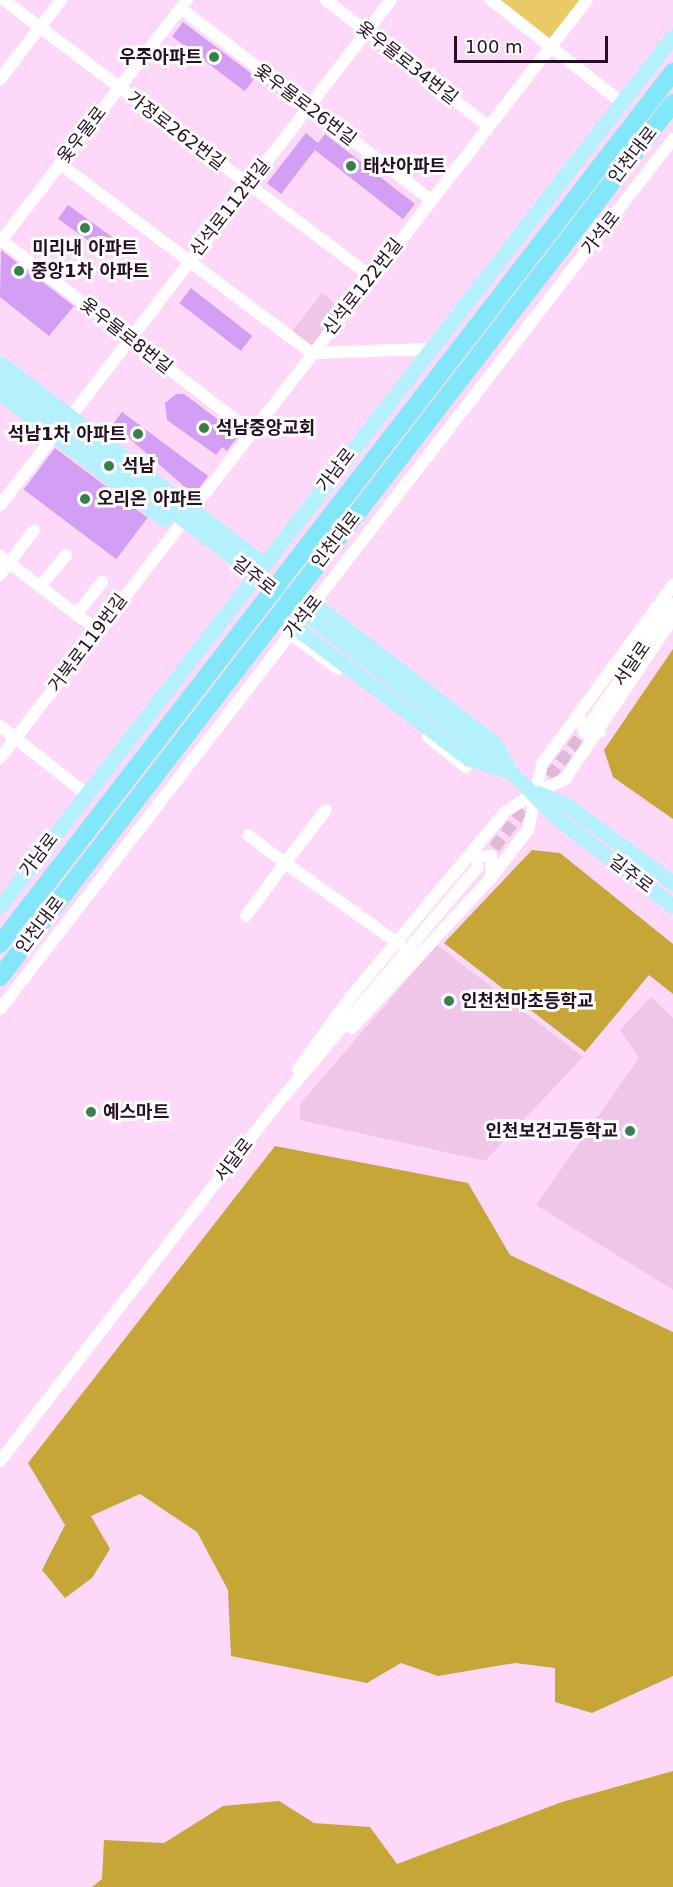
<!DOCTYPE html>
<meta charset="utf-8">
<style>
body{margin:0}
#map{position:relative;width:673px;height:1887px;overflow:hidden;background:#fed8f8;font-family:"DejaVu Sans","Noto Sans KR",sans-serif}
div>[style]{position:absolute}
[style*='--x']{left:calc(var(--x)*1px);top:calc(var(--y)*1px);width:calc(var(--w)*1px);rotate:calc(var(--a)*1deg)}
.built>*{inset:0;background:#efc6e8;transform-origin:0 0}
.green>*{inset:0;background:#eaca66}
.forest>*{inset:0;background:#c7a638}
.building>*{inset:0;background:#d39ff5;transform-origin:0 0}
.minor-tunnel>*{height:12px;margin-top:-6px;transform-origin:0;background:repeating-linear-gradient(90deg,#debad8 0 12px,transparent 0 18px)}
.minor>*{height:12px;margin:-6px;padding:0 6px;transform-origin:6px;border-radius:6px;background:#fff}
.major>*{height:15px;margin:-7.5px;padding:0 7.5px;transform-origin:7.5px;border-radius:7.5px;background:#b5f1fc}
.highway>*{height:18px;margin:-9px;padding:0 9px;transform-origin:9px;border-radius:9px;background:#83e7fa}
.dots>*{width:16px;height:16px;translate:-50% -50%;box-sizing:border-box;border:3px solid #fff;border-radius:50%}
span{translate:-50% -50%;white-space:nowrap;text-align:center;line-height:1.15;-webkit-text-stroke:6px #fff;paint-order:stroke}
.poi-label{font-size:18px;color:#261023;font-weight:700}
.right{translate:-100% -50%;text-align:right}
.left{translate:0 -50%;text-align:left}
.street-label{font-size:18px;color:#261023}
.scale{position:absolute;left:454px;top:36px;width:154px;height:27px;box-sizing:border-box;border:3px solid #261023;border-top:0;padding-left:8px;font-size:18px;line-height:21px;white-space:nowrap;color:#261023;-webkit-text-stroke:4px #fff;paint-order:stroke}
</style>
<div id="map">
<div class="built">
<div style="left:322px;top:293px;width:29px;height:54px;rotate:38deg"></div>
<div style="clip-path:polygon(437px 945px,583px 1057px,485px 1161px,300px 1120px,300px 1104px)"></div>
<div style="clip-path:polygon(651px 997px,673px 1018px,673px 1290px,536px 1205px,639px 1058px,620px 1030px)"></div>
</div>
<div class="green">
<div style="clip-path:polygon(491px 0,586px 0,551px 46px)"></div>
</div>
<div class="forest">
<div style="clip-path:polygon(673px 649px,673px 819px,613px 777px,604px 750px)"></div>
<div style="clip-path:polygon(532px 850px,560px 853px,673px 944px,673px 994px,649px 975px,585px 1052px,444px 943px)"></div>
<div style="clip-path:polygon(275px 1146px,468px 1183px,510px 1255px,673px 1332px,673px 1676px,592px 1713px,555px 1702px,555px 1668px,515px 1663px,438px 1676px,401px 1663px,367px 1683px,231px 1656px,228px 1590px,197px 1532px,140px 1494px,91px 1516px,110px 1549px,92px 1578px,65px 1598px,42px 1570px,65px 1525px,28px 1463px)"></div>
<div style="clip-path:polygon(673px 1771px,673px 1887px,92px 1887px,102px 1879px,104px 1840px,164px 1843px,223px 1806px,279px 1801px,314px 1823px,370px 1827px,397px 1864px,562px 1802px)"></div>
</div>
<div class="building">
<div style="left:183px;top:22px;width:91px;height:18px;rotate:37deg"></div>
<div style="clip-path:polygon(306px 133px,318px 143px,325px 134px,415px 204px,403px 219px,315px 150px,281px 194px,267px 183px)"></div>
<div style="left:68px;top:205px;width:57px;height:17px;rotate:36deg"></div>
<div style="clip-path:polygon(1px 250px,74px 306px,49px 336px,0 297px)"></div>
<div style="left:191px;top:288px;width:78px;height:19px;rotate:38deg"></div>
<div style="clip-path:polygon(176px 394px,184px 394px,239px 435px,227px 451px,222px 447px,216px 455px,167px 420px,165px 403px)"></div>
<div style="clip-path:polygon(122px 412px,208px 476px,194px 495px,113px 424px)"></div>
<div style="left:55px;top:448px;width:116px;height:52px;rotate:37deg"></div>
</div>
<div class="minor-tunnel">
<div style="--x:483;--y:862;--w:175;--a:-52.2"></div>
</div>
<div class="minor">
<div style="--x:4;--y:0;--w:461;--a:37"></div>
<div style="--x:326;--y:0;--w:205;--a:37.9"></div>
<div style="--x:491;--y:0;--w:165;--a:38.1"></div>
<div style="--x:180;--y:8;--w:316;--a:37.4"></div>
<div style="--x:0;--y:79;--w:100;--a:-52.3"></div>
<div style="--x:60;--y:164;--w:315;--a:36.9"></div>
<div style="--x:312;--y:353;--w:118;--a:-1.9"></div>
<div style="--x:1;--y:240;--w:315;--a:37.5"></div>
<div style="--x:0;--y:242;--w:306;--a:-52.3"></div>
<div style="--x:71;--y:416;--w:525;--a:-52.43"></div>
<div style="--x:0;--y:505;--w:89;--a:-51.8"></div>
<div style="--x:0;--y:556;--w:122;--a:37.3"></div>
<div style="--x:0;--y:575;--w:56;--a:-52.9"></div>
<div style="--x:40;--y:587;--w:41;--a:-50.9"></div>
<div style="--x:76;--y:615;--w:42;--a:-51.8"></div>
<div style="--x:290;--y:634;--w:59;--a:36.1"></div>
<div style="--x:579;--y:714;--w:19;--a:74"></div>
<div style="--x:584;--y:732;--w:16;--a:0"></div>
<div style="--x:590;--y:723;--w:145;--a:-55.1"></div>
<div style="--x:0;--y:726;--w:110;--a:38.3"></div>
<div style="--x:428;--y:737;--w:48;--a:38.3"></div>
<div style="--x:0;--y:758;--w:959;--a:-52.25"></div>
<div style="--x:326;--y:810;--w:67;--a:127.7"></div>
<div style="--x:285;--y:863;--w:140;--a:35.4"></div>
<div style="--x:470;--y:857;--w:21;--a:-3"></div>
<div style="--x:491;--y:856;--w:22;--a:90"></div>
<div style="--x:246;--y:916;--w:66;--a:-53.7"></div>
<div style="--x:285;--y:863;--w:46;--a:-142.9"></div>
<div style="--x:0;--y:1009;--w:1100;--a:-52.28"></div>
<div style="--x:352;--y:1028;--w:205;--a:-47.2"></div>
<div style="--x:491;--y:878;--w:61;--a:-52.4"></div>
<div style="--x:528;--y:830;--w:39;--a:-78"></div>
<div style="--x:536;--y:792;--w:32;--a:-24"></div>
<div style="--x:565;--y:779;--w:194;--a:-56.1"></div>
<div style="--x:298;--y:1069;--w:88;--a:-53.8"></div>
<div style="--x:350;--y:998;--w:242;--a:-50.2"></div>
<div style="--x:505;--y:812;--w:37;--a:-33"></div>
<div style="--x:536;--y:792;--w:29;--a:-78"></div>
<div style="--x:542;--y:764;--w:222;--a:-53.8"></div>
<div style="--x:0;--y:1461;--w:447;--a:-52.2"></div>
<div style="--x:274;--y:1108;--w:316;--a:-49.8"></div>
</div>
<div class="major">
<div style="--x:0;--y:363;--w:332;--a:37.3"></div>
<div style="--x:0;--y:378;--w:644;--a:37.62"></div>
<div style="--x:510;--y:771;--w:68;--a:45"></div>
<div style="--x:558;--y:819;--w:144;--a:37.1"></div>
<div style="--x:0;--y:393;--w:207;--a:37.5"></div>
<div style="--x:314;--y:604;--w:229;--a:37.7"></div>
<div style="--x:495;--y:744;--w:25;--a:61"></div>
<div style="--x:296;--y:628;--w:216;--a:37.1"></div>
<div style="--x:468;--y:758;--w:35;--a:18"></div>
<div style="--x:539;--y:793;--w:32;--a:24"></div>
<div style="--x:568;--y:806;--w:130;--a:36.3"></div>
<div style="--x:0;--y:906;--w:1100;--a:-52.28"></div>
</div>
<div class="highway">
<div style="--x:0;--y:944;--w:1102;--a:-52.34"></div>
<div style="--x:0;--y:977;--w:1103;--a:-52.4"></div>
</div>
<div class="dots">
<div style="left:214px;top:57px;background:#36804e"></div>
<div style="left:351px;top:166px;background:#36804e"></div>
<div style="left:85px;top:228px;background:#36804e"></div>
<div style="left:19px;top:271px;background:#36804e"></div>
<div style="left:204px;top:428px;background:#36804e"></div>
<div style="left:138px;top:434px;background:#36804e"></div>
<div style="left:109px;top:466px;background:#36804e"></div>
<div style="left:85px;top:499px;background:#36804e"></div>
<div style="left:449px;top:1001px;background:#36804e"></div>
<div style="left:91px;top:1112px;background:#36804e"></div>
<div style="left:630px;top:1131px;background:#36804e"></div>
</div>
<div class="poi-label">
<span class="right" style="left:202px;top:57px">우주아파트</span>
<span class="left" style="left:363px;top:166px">태산아파트</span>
<span style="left:85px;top:248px">미리내 아파트</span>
<span class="left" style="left:31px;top:271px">중앙1차 아파트</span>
<span class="left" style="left:216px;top:428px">석남중앙교회</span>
<span class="right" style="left:126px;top:434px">석남1차 아파트</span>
<span class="left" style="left:122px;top:466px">석남</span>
<span class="left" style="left:97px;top:499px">오리온 아파트</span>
<span class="left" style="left:461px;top:1001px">인천천마초등학교</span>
<span class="left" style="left:103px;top:1112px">예스마트</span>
<span class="right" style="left:618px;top:1131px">인천보건고등학교</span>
</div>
<div class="street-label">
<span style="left:407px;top:63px;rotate:38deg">옻우물로34번길</span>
<span style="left:305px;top:105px;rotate:37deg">옻우물로26번길</span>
<span style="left:176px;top:131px;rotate:37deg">가정로262번길</span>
<span style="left:82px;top:135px;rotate:-52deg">옻우물로</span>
<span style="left:633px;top:155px;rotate:-52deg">인천대로</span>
<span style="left:230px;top:208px;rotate:-52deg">신석로112번길</span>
<span style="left:601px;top:233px;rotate:-52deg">가석로</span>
<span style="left:363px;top:287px;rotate:-52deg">신석로122번길</span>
<span style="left:126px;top:336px;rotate:38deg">옻우물로8번길</span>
<span style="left:336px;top:470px;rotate:-52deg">가남로</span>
<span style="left:336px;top:540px;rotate:-52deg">인천대로</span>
<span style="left:254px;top:576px;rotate:38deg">길주로</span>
<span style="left:303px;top:617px;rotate:-52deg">가석로</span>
<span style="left:88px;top:643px;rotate:-53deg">거북로119번길</span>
<span style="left:632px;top:664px;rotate:-55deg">서달로</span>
<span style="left:39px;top:855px;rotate:-52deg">가남로</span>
<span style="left:631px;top:874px;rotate:37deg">길주로</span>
<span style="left:40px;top:925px;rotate:-53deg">인천대로</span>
<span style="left:234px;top:1160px;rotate:-52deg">서달로</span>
</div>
<div class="scale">100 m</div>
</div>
